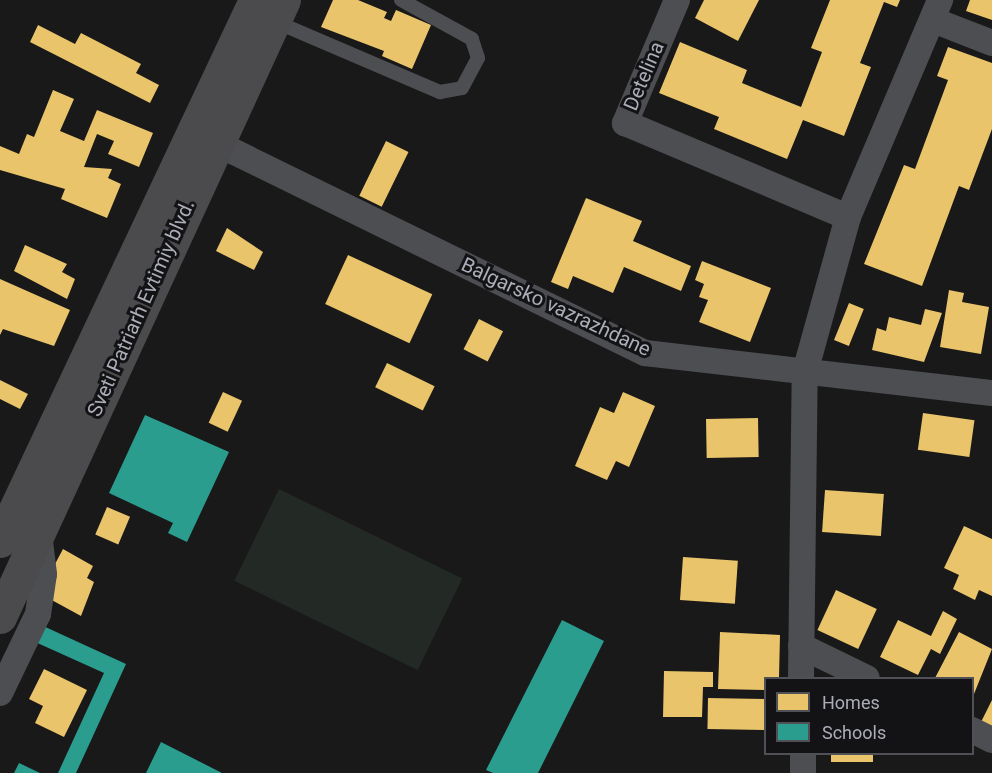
<!DOCTYPE html>
<style>
body{margin:0}
#map{position:relative;width:992px;height:773px;overflow:hidden;background:#191919;font-family:Roboto,sans-serif}
div>[style]{position:absolute}
[style*='--x']{left:calc(var(--x)*1px);top:calc(var(--y)*1px);width:calc(var(--w)*1px);rotate:calc(var(--a)*1deg)}
.green>*{inset:0;background:#232924;transform-origin:0 0}
.homes>*{inset:0;background:#e9c46a;transform-origin:0 0}
.schools>*{inset:0;background:#2a9d8f}
.lane>*{height:14px;margin:-7px;padding:0 7px;transform-origin:7px;border-radius:7px;background:#4d4e51}
.street>*{height:26px;margin:-13px;padding:0 13px;transform-origin:13px;border-radius:13px;background:#4d4e51}
.primary>*{height:33px;margin:-16.5px;padding:0 16.5px;transform-origin:16.5px;border-radius:16.5px;background:#4b4b4d}
span{translate:-50% -50%;white-space:nowrap;text-align:center;line-height:1.15;-webkit-text-stroke:6px #131315;paint-order:stroke}
.street-label{font-size:20px;color:#abaeb8}
.legend{position:absolute;left:764px;top:677px;width:210px;height:78px;box-sizing:border-box;background:#131315;border:2px solid #505156;margin:0;padding:8px 10px;list-style:none;font-size:18px;color:#abaeb8}
.legend li{display:flex;align-items:center;gap:12px;height:30px}
.legend b{width:30px;border:2px solid #505156}
</style>
<div id="map">
<div class="green">
<div style="left:279px;top:489px;width:204px;height:102px;rotate:26deg"></div>
</div>
<div class="homes">
<div style="clip-path:polygon(333px 0,358px 0,387px 12px,384px 18px,391px 21px,396px 10px,431px 25px,412px 69px,382px 56px,384px 51px,321px 27px)"></div>
<div style="clip-path:polygon(704px 0,759px 0,738px 41px,695px 18px)"></div>
<div style="clip-path:polygon(830px 0,900px 0,897px 7px,884px 2px,860px 63px,871px 67px,844px 136px,803px 120px,787px 159px,714px 129px,719px 117px,659px 93px,680px 42px,747px 70px,742px 83px,801px 107px,822px 52px,811px 48px)"></div>
<div style="clip-path:polygon(970px 0,992px 0,992px 20px,966px 11px)"></div>
<div style="clip-path:polygon(38px 25px,75px 44px,81px 33px,141px 64px,136px 73px,159px 85px,150px 103px,30px 42px)"></div>
<div style="clip-path:polygon(948px 47px,992px 63px,992px 129px,969px 190px,959px 186px,922px 286px,864px 264px,904px 165px,915px 169px,948px 80px,937px 76px)"></div>
<div style="clip-path:polygon(53px 90px,74px 99px,60px 131px,84px 141px,97px 110px,153px 133px,139px 167px,108px 154px,114px 141px,97px 134px,84px 167px,112px 169px,108px 178px,121px 184px,107px 218px,61px 199px,65px 189px,0 170px,0 146px,19px 154px,27px 134px,34px 137px)"></div>
<div style="left:386px;top:141px;width:25px;height:61px;rotate:26deg"></div>
<div style="clip-path:polygon(586px 198px,642px 221px,633px 241px,691px 266px,681px 291px,624px 267px,613px 293px,573px 276px,568px 289px,551px 282px)"></div>
<div style="clip-path:polygon(227px 228px,263px 252px,254px 270px,216px 251px)"></div>
<div style="clip-path:polygon(25px 245px,67px 264px,62px 272px,75px 279px,67px 299px,14px 271px)"></div>
<div style="left:348px;top:255px;width:93px;height:54px;rotate:25deg"></div>
<div style="clip-path:polygon(702px 261px,771px 288px,750px 342px,699px 322px,708px 300px,699px 297px,704px 284px,695px 280px)"></div>
<div style="clip-path:polygon(0 279px,70px 310px,54px 346px,3px 329px,0 335px)"></div>
<div style="clip-path:polygon(949px 290px,964px 293px,962px 302px,989px 307px,981px 354px,940px 347px)"></div>
<div style="left:849px;top:303px;width:16px;height:40px;rotate:22deg"></div>
<div style="clip-path:polygon(925px 309px,942px 313px,924px 362px,872px 350px,877px 328px,886px 331px,889px 317px,921px 325px)"></div>
<div style="left:479px;top:319px;width:27px;height:34px;rotate:27deg"></div>
<div style="left:387px;top:363px;width:53px;height:27px;rotate:26deg"></div>
<div style="clip-path:polygon(0 380px,28px 394px,20px 409px,0 399px)"></div>
<div style="left:223px;top:392px;width:21px;height:34px;rotate:25deg"></div>
<div style="clip-path:polygon(623px 392px,655px 406px,629px 467px,616px 461px,607px 480px,575px 466px,600px 407px,614px 413px)"></div>
<div style="left:923px;top:413px;width:52px;height:37px;rotate:8deg"></div>
<div style="left:758px;top:418px;width:39px;height:52px;rotate:89deg"></div>
<div style="left:825px;top:490px;width:59px;height:42px;rotate:4deg"></div>
<div style="left:107px;top:507px;width:25px;height:30px;rotate:23deg"></div>
<div style="clip-path:polygon(964px 526px,992px 539px,992px 596px,979px 590px,975px 600px,953px 589px,959px 575px,944px 568px)"></div>
<div style="clip-path:polygon(63px 549px,93px 566px,87px 578px,94px 582px,81px 616px,48px 598px,46px 581px)"></div>
<div style="left:683px;top:557px;width:55px;height:43px;rotate:4deg"></div>
<div style="left:836px;top:590px;width:45px;height:44px;rotate:25deg"></div>
<div style="clip-path:polygon(943px 611px,957px 619px,940px 654px,931px 649px,918px 675px,880px 657px,898px 620px,931px 636px)"></div>
<div style="clip-path:polygon(720px 632px,780px 635px,779px 678px,766px 678px,766px 690px,718px 689px)"></div>
<div style="clip-path:polygon(959px 632px,992px 649px,972px 699px,972px 678px,935px 678px)"></div>
<div style="clip-path:polygon(44px 669px,87px 690px,64px 737px,35px 723px,43px 706px,29px 699px)"></div>
<div style="clip-path:polygon(664px 671px,713px 672px,713px 687px,703px 687px,702px 717px,663px 717px)"></div>
<div style="left:708px;top:698px;width:58px;height:31px;rotate:1deg"></div>
<div style="clip-path:polygon(992px 700px,992px 728px,981px 722px)"></div>
<div style="left:831px;top:754px;width:42px;height:8px"></div>
</div>
<div class="schools">
<div style="clip-path:polygon(145px 415px,229px 452px,187px 542px,168px 533px,173px 523px,109px 493px)"></div>
<div style="clip-path:polygon(562px 620px,604px 641px,538px 773px,493px 773px,486px 770px)"></div>
<div style="clip-path:polygon(41px 625px,126px 664px,76px 773px,58px 773px,104px 673px,33px 641px)"></div>
<div style="clip-path:polygon(161px 742px,222px 773px,146px 773px)"></div>
<div style="clip-path:polygon(19px 763px,40px 773px,14px 773px)"></div>
</div>
<div class="lane">
<div style="--x:274;--y:21;--w:181;--a:23.2"></div>
<div style="--x:440;--y:92;--w:22;--a:-10"></div>
<div style="--x:462;--y:88;--w:34;--a:-62"></div>
<div style="--x:478;--y:58;--w:20;--a:-108"></div>
<div style="--x:472;--y:39;--w:81;--a:-151.2"></div>
</div>
<div class="street">
<div style="--x:677;--y:0;--w:134;--a:112.9"></div>
<div style="--x:625;--y:123;--w:242;--a:22.9"></div>
<div style="--x:933;--y:20;--w:63;--a:21.3"></div>
<div style="--x:216;--y:143;--w:478;--a:26.1"></div>
<div style="--x:645;--y:353;--w:349;--a:6.6"></div>
<div style="--x:801;--y:646;--w:73;--a:25.9"></div>
<div style="--x:801;--y:678;--w:306;--a:-89.3"></div>
<div style="--x:805;--y:372;--w:161;--a:-74.5"></div>
<div style="--x:848;--y:217;--w:236;--a:-67"></div>
<div style="--x:0;--y:693;--w:88;--a:-64.3"></div>
<div style="--x:38;--y:614;--w:40;--a:-81.5"></div>
<div style="--x:44;--y:574;--w:39;--a:-97"></div>
<div style="--x:972;--y:730;--w:22;--a:27"></div>
<div style="--x:803;--y:754;--w:19;--a:90"></div>
</div>
<div class="primary">
<div style="--x:0;--y:541;--w:598;--a:-64.76"></div>
<div style="--x:0;--y:617;--w:679;--a:-65.28"></div>
</div>
<div class="street-label">
<span style="left:644px;top:76px;rotate:-67deg">Detelina</span>
<span style="left:556px;top:307px;rotate:25deg">Balgarsko vazrazhdane</span>
<span style="left:141px;top:308px;rotate:-66deg">Sveti Patriarh Evtimiy blvd.</span>
</div>
<ul class="legend">
<li><b style="height:16px;background:#e9c46a"></b>Homes</li>
<li><b style="height:16px;background:#2a9d8f"></b>Schools</li>
</ul>
</div>
